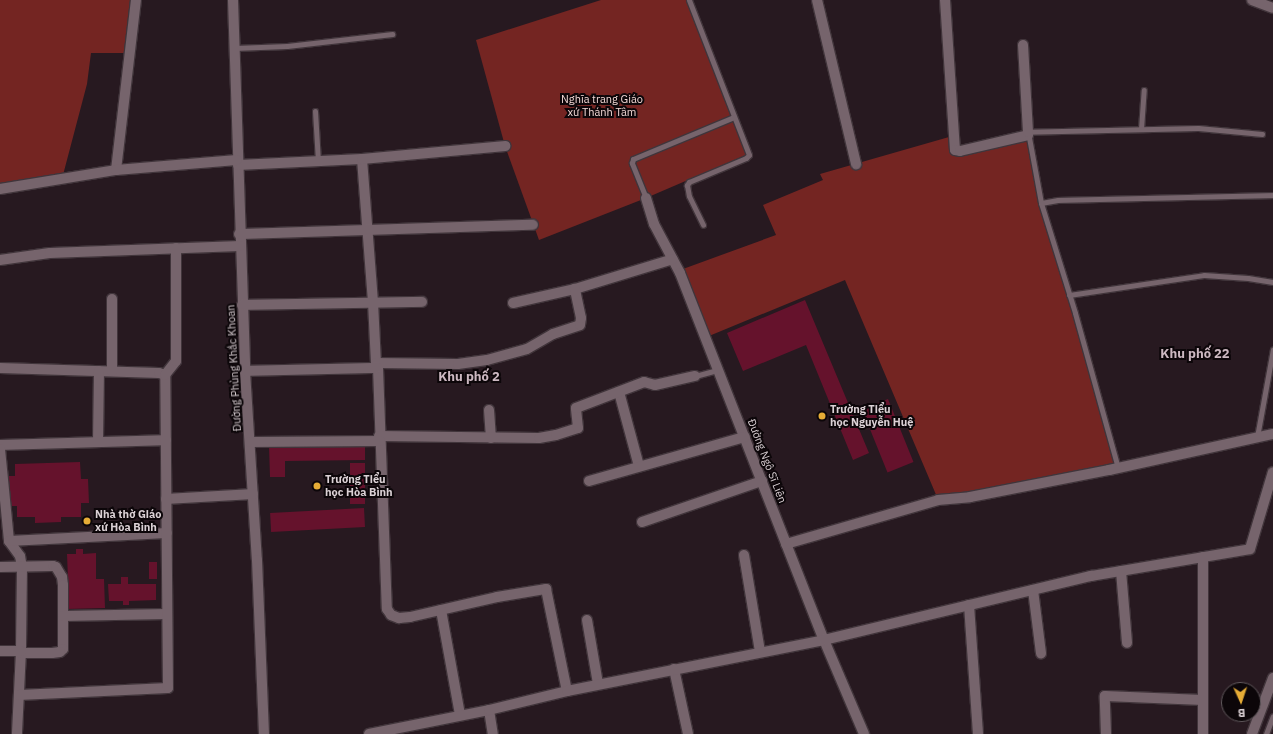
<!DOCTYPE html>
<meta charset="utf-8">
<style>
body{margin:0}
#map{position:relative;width:1273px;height:734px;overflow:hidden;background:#271920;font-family:"IBM Plex Sans",sans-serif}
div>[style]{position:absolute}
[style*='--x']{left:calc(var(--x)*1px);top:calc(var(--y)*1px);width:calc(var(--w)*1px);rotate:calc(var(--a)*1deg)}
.green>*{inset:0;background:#742522}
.building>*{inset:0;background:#65122c;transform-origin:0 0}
.roads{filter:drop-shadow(1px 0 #41353b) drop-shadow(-1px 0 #41353b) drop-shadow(0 1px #41353b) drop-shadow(0 -1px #41353b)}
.lane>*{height:5px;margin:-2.5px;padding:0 2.5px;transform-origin:2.5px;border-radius:2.5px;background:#76646c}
.street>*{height:10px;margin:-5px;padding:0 5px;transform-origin:5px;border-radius:5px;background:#76646c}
.dots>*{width:11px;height:11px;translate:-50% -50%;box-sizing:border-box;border:2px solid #0c0609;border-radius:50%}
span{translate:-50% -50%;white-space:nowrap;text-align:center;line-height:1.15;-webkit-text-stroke:4px #0c0609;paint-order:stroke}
.park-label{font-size:11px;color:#f4dad7}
.street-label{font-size:11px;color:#dbd1d5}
.poi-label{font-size:11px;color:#dbd1d5;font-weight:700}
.left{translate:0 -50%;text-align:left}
.quarter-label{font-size:13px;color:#ccb8c1;font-weight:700}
.north{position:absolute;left:1221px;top:682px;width:40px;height:40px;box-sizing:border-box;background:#0c0609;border:1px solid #5f575b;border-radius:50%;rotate:177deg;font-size:11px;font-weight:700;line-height:16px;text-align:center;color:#dbd1d5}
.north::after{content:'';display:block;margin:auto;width:14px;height:18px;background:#e6ac36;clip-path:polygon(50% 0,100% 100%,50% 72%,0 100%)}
</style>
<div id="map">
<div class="green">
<div style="clip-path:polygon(0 0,132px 0,127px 53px,91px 53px,87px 84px,63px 175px,0 186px)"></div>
<div style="clip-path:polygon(601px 0,687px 0,746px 155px,646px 198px,539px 240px,505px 146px,476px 40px)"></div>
<div style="clip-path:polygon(949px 137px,953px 153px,1027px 139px,1115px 465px,969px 493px,937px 497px,845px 280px,709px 336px,683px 269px,776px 235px,763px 205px,823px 180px,820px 174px)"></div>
</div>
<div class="building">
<div style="clip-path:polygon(805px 300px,869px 453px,853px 460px,806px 345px,743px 371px,727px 333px)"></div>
<div style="left:888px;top:399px;width:68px;height:28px;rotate:68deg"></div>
<div style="clip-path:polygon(365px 445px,365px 460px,285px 461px,285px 477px,270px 477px,269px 446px)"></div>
<div style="clip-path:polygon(80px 462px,81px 479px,88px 479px,89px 503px,81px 503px,81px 517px,61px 517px,61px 522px,35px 523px,35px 517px,17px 517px,17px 506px,9px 506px,6px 476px,15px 476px,15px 464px)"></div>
<div style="left:350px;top:463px;width:15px;height:41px"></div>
<div style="left:364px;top:508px;width:19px;height:94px;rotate:87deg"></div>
<div style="clip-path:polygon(76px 549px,83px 549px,83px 554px,96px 553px,96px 579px,104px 579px,105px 608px,66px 609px,65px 580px,68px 579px,67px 554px,76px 554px)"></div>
<div style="left:149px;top:562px;width:8px;height:17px"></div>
<div style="clip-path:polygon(121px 577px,128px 577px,128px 584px,156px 584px,156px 600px,129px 601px,129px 605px,123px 605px,123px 601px,109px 601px,108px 584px,121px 584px)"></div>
</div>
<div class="roads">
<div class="lane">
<div style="--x:689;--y:0;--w:166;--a:68.8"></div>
<div style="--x:749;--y:155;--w:4;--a:135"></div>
<div style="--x:746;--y:158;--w:62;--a:157.2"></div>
<div style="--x:689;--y:182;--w:4;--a:124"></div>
<div style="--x:687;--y:185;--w:11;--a:80"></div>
<div style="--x:689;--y:196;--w:32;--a:64"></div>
<div style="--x:234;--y:48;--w:53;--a:-2.2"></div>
<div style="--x:287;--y:46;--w:106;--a:-6.5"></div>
<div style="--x:315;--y:111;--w:50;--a:86.6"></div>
<div style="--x:1141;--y:129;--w:39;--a:-86"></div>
<div style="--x:1262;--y:134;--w:64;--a:-174.6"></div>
<div style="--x:1198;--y:128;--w:170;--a:178.7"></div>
<div style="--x:1028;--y:132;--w:72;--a:79.6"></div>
<div style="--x:1041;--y:203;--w:17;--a:-10"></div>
<div style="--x:1058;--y:200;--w:215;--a:-1.3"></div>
<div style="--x:646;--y:198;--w:38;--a:-112"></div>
<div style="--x:632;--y:163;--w:4;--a:-76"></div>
<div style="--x:633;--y:159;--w:109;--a:-22.6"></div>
<div style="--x:1041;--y:203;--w:115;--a:72.8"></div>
<div style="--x:1075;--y:313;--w:161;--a:74.5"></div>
<div style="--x:1069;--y:295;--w:136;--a:-8.4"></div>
<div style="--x:1204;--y:275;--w:44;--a:3.9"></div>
<div style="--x:1248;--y:278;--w:25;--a:9"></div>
<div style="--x:695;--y:376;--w:24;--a:-15"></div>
<div style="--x:1257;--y:437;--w:89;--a:-79.7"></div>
<div style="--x:1266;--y:734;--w:19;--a:-69"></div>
</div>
<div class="street">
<div style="--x:233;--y:0;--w:371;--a:88.1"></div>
<div style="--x:245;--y:371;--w:189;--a:86.4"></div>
<div style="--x:257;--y:560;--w:174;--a:87.7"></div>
<div style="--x:817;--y:0;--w:169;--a:76.6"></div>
<div style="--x:945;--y:0;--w:150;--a:86.2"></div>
<div style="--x:955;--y:150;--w:5;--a:11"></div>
<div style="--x:960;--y:151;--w:70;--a:-13.2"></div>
<div style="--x:1252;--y:0;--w:22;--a:21"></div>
<div style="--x:1023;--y:45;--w:87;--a:86.7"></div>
<div style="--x:362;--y:159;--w:143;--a:85.6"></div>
<div style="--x:373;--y:302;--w:61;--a:87.2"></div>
<div style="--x:376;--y:363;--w:5;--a:68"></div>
<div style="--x:378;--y:368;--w:241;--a:87.9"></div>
<div style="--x:387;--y:609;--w:7;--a:56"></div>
<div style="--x:391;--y:615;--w:9;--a:21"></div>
<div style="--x:399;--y:618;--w:11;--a:-5"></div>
<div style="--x:410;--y:617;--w:89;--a:-12.9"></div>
<div style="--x:497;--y:597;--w:50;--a:-9.3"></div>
<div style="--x:546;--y:589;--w:104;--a:78.4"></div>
<div style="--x:238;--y:165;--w:124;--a:-2.8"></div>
<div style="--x:362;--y:159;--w:144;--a:-5.2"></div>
<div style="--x:116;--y:170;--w:171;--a:-83.3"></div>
<div style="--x:0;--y:189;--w:118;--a:-9.3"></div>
<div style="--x:116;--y:170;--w:121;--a:-4.7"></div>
<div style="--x:646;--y:198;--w:27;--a:73"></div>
<div style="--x:654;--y:224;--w:55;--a:62"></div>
<div style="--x:680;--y:273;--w:394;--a:68.6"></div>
<div style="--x:824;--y:640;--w:102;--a:66.9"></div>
<div style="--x:239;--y:234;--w:294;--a:-1.8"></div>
<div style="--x:0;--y:260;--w:50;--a:-8"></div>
<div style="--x:50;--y:253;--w:190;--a:-2.1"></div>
<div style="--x:513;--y:303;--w:64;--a:-12.7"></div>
<div style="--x:575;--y:289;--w:102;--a:-17"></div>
<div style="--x:242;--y:305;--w:180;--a:-1"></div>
<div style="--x:376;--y:363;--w:82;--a:0.7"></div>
<div style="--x:458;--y:364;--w:29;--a:-8"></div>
<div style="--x:487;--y:360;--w:41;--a:-15.4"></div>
<div style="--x:527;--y:349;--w:30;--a:-30"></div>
<div style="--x:553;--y:334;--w:28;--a:-18"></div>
<div style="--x:580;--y:325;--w:7;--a:-82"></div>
<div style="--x:581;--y:318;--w:30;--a:-102"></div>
<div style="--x:0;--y:368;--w:159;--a:1.8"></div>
<div style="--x:159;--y:373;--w:6;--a:18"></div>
<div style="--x:112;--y:371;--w:72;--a:-90"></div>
<div style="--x:245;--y:371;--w:133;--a:-1.3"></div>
<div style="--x:619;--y:392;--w:77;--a:74.9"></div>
<div style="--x:489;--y:410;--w:28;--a:86"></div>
<div style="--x:379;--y:436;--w:160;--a:0.7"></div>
<div style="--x:539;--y:438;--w:17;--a:-10"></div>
<div style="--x:556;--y:435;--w:23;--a:-18"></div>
<div style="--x:578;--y:428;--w:20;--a:-96"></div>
<div style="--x:576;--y:408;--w:73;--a:-20.9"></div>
<div style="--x:644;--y:382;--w:11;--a:15"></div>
<div style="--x:655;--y:385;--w:41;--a:-12.7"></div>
<div style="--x:98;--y:442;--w:71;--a:-89.2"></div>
<div style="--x:250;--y:442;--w:130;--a:-0.4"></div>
<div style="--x:0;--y:445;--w:166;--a:-1.7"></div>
<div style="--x:0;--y:449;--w:92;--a:84.4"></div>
<div style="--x:9;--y:541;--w:19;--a:54"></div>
<div style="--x:20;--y:556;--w:11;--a:80"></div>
<div style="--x:22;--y:567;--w:84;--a:90.7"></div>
<div style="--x:21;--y:651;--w:83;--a:92.8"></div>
<div style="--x:589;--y:481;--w:162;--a:-15.8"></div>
<div style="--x:166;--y:499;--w:87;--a:-3.3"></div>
<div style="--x:642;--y:522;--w:127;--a:-18.9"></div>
<div style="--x:9;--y:541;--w:158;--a:-2.9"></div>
<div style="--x:786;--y:544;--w:158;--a:-16.1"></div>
<div style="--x:938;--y:500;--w:32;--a:-5"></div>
<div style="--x:970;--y:497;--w:142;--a:-11"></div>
<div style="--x:1109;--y:470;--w:168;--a:-12.4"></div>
<div style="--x:744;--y:555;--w:98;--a:80.6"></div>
<div style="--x:0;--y:567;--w:53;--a:-1.1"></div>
<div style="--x:53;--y:566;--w:3;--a:18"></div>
<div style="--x:56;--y:567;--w:12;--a:59"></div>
<div style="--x:62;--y:577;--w:8;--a:83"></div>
<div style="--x:63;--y:585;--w:64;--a:90"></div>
<div style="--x:63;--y:649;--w:4;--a:135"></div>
<div style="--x:60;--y:652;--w:8;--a:173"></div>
<div style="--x:52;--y:653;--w:31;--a:180"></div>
<div style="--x:1121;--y:571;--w:72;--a:85.2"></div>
<div style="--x:1033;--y:590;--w:64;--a:82.8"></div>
<div style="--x:969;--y:605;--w:129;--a:86"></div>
<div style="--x:441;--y:610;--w:107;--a:79.7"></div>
<div style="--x:63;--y:616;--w:104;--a:-1.1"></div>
<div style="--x:587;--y:620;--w:65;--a:80.2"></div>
<div style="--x:0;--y:651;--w:21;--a:0"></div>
<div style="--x:674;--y:669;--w:66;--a:77.8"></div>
<div style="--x:19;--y:695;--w:149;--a:-2.7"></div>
<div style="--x:168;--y:688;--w:313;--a:-90.5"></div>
<div style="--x:165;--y:375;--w:18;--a:-52"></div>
<div style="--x:176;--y:361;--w:113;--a:-90"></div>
<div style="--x:489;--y:710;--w:24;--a:81"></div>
<div style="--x:369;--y:734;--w:122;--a:-11.3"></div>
<div style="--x:489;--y:710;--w:80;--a:-13.7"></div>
<div style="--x:567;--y:691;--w:262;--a:-11.2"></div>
<div style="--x:824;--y:640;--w:275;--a:-13.5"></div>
<div style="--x:1091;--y:576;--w:161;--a:-9.6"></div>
<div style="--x:1250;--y:549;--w:80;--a:-73.4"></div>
<div style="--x:1106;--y:734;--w:38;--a:-92"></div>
<div style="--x:1105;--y:696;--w:98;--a:2.3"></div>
<div style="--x:1203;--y:734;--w:177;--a:-90"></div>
<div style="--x:1252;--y:734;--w:60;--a:-69.4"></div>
</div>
</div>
<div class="dots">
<div style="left:822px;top:416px;background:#e6ac36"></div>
<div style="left:317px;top:486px;background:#e6ac36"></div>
<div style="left:87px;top:521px;background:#e6ac36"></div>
</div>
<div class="park-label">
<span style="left:602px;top:106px">Nghĩa trang Giáo<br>xứ Thánh Tâm</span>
</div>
<div class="street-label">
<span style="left:234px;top:368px;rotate:-93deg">Đường Phùng Khắc Khoan</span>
<span style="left:767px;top:461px;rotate:69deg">Đường Ngô Sĩ Liên</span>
</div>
<div class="poi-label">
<span class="left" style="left:830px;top:416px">Trường Tiểu<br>học Nguyễn Huệ</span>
<span class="left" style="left:325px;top:486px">Trường Tiểu<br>học Hòa Bình</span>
<span class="left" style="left:95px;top:521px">Nhà thờ Giáo<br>xứ Hòa Bình</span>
</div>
<div class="quarter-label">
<span style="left:1195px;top:354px">Khu phố 22</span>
<span style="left:469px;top:377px">Khu phố 2</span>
</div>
<div class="north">B</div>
</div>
